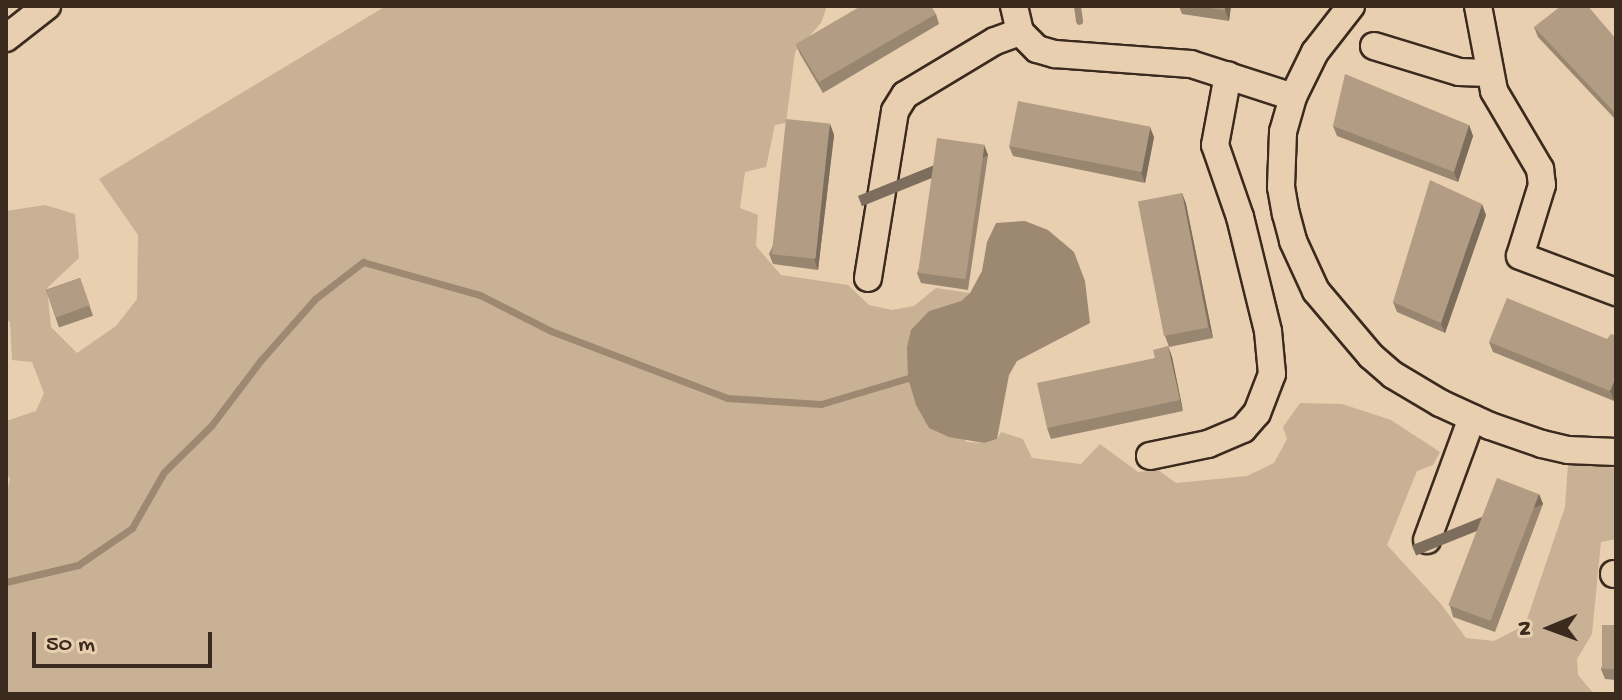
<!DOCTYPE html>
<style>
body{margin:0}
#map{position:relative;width:1622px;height:700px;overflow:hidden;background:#e8cfb0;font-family:"Gochi Hand",sans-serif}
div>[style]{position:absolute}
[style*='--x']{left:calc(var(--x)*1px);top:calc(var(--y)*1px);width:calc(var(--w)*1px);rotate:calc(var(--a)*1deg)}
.green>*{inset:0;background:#c9b196}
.water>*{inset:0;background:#9d8871}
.stream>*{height:7px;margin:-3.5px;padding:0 3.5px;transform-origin:3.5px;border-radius:3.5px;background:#9d8871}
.roads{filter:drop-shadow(2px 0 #3b2a1e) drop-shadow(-2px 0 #3b2a1e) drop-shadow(0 2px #3b2a1e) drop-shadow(0 -2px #3b2a1e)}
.minor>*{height:26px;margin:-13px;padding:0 13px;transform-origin:13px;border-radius:13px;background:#e8cfb0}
.wall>*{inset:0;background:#998671;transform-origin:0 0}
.shaded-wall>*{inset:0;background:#7d6d5c;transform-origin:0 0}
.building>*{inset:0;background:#b29c83;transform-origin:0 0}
span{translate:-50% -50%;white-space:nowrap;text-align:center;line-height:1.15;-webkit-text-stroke:7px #e8cfb0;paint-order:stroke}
.frame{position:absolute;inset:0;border:8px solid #3b2a1e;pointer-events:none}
.north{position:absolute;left:1510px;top:588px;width:80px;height:80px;-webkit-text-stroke:6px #e8cfb0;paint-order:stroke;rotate:269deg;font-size:22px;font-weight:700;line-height:32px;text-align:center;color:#3b2a1e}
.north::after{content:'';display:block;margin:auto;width:28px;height:36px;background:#3b2a1e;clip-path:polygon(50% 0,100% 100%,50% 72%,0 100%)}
.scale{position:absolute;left:32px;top:632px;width:180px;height:36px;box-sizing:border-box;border:4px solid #3b2a1e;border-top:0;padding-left:10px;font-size:24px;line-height:28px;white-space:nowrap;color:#3b2a1e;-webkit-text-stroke:6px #e8cfb0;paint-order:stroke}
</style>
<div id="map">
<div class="green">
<div style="clip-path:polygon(386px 6px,827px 6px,821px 23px,795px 52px,786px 123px,775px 125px,766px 167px,745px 172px,740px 208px,758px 215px,756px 246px,781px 275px,848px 285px,869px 305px,892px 310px,914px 306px,936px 288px,970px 293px,961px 301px,929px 311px,966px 442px,983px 443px,997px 439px,1001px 432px,1023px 439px,1032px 458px,1081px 464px,1100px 444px,1138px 472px,1158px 470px,1176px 483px,1247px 476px,1274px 463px,1287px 439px,1283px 427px,1300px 403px,1342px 404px,1391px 420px,1440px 452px,1433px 465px,1417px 471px,1387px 545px,1441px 604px,1466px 638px,1494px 641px,1525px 625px,1565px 507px,1568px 463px,1616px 468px,1616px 539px,1601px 542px,1592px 634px,1577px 659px,1578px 675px,1594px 694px,6px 694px,6px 498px,10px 478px,6px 474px,6px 421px,36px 411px,44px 393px,32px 362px,12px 360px,10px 322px,6px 319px,6px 211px,45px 205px,75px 214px,79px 258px,47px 288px,51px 327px,77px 353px,116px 326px,137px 299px,138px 235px,99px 179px)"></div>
</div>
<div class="water">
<div style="clip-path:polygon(1025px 221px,1048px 230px,1074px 252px,1085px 281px,1090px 323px,1017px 361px,1009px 375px,997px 439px,984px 443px,949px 437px,929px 428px,916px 405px,908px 378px,907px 347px,911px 330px,929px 311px,961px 301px,970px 293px,982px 271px,987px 242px,996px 223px)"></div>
</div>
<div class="stream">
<div style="--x:1077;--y:6;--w:15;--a:82"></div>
<div style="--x:6;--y:582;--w:74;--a:-13.3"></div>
<div style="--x:78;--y:565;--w:65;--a:-34.4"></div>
<div style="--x:132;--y:528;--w:64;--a:-60.3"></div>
<div style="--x:164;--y:472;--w:66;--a:-44.4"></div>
<div style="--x:211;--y:426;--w:83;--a:-52.9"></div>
<div style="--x:261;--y:360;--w:81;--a:-48.5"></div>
<div style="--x:315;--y:299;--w:61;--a:-37.6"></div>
<div style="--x:363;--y:262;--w:122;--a:15.8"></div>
<div style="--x:480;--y:295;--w:80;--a:26.9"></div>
<div style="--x:551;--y:331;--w:188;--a:20.8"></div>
<div style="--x:727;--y:398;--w:94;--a:3.7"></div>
<div style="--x:821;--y:404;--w:91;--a:-16.6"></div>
</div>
<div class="roads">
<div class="minor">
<div style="--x:1014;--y:6;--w:27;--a:77"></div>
<div style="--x:1351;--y:6;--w:58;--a:128"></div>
<div style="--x:1315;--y:52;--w:50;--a:116.1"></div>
<div style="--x:1293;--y:97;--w:36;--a:106"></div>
<div style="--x:1283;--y:132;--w:55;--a:92.1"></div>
<div style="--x:1281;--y:187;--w:27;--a:80"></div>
<div style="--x:1286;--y:214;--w:28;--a:75"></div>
<div style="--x:1293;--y:241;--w:55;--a:65.3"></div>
<div style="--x:1316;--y:291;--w:85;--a:49.8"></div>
<div style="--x:1371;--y:356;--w:29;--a:41"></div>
<div style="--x:1393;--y:375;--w:55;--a:30.8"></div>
<div style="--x:1440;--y:403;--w:55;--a:24.7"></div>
<div style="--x:1490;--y:426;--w:55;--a:19.1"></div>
<div style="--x:1542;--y:444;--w:27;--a:13"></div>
<div style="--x:1568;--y:450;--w:48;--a:2.4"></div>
<div style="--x:1478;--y:6;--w:86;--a:79.3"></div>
<div style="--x:1494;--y:91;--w:91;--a:59.5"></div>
<div style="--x:1540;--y:169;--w:16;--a:83"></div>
<div style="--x:1542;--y:185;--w:74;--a:107.2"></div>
<div style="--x:1520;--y:256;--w:103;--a:20.6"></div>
<div style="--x:6;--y:38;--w:52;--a:-38"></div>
<div style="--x:1374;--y:46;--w:89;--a:17"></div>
<div style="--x:1459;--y:72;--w:31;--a:2"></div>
<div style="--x:868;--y:278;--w:169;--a:-80.8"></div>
<div style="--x:895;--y:111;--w:19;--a:-58"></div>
<div style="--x:905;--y:95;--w:105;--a:-31"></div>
<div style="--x:995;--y:41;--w:27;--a:-20"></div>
<div style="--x:1020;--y:32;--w:24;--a:45"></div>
<div style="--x:1037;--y:49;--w:19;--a:16"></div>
<div style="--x:1055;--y:54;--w:136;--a:4.2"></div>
<div style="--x:1191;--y:64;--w:107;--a:17.9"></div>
<div style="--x:1150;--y:456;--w:59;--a:-11.7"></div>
<div style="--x:1208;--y:444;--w:38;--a:-23"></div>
<div style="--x:1243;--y:429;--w:21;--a:-49"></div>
<div style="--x:1257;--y:413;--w:42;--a:-69"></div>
<div style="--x:1272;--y:374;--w:43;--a:-95.3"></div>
<div style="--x:1268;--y:331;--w:117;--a:-103.8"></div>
<div style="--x:1240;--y:217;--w:76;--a:-109.1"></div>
<div style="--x:1215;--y:145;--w:71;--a:-79.5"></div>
<div style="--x:1427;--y:540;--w:130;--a:-69.8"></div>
<div style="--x:1614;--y:574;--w:2;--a:0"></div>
</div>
</div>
<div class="wall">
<div style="clip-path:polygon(1179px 6px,1231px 6px,1229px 21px,1182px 14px)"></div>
<div style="clip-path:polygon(936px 14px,939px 24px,823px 93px,800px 54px,796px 44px)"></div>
<div style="clip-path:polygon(1534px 27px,1616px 39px,1616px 120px,1538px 37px)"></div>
<div style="clip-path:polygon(830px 124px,834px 135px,818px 270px,773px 264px,769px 254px)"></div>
<div style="clip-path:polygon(1469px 125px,1473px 136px,1458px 182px,1337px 136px,1333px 126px)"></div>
<div style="clip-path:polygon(1154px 137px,1145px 183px,1013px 156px,1009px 146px)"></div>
<div style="clip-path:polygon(984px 145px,988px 155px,968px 290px,921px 283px,917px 273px)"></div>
<div style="clip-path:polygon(1182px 193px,1186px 204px,1213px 338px,1169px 347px,1165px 336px)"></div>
<div style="clip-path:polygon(1486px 215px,1445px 333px,1397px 312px,1393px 302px)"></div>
<div style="left:80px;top:278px;width:40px;height:36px;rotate:71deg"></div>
<div style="clip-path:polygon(1616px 336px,1616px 397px,1614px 401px,1493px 352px,1489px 342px,1607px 339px)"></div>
<div style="clip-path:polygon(1168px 346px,1172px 357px,1183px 411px,1051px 439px,1047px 428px,1155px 358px)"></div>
<div style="clip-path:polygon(1539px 494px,1543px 504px,1495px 632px,1453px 617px,1450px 606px)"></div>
<div style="clip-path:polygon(1616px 625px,1616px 680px,1605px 679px,1601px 669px)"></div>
</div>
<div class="shaded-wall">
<div style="clip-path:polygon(1225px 6px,1231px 6px,1229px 21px,1225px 10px)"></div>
<div style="clip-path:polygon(830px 124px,834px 135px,818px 270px,814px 259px)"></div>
<div style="clip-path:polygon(1469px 125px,1473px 136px,1458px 182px,1454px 172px)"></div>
<div style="clip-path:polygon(1150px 127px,1154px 137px,1145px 183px,1141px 172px)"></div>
<div style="left:984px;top:145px;width:11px;height:136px;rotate:68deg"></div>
<div style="clip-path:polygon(1182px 193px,1186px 204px,1213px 338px,1209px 327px)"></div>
<div style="clip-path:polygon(1482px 204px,1486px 215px,1445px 333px,1441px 323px)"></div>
<div style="clip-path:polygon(1168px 346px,1172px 357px,1183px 411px,1180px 400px)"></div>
<div style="clip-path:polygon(1616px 377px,1616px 397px,1614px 401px,1610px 391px)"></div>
<div style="left:1539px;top:494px;width:11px;height:137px;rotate:68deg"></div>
</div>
<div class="building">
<div style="clip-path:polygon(861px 6px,931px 6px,936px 14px,819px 82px,796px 44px)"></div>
<div style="clip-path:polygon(1193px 6px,1225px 6px,1225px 10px)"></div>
<div style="clip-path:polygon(1561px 6px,1588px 6px,1616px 39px,1616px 114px,1534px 27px)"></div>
<div style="clip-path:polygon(1345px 74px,1469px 125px,1454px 172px,1333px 126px)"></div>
<div style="left:1018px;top:101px;width:135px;height:46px;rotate:11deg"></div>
<div style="left:786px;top:119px;width:44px;height:136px;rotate:6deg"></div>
<div style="left:937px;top:138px;width:48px;height:136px;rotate:8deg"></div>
<div style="clip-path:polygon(1430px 180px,1482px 204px,1441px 323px,1393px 302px)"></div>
<div style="left:1182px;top:193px;width:137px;height:45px;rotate:79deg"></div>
<div style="left:80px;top:278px;width:29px;height:36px;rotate:70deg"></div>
<div style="clip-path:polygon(1507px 298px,1607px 339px,1611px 334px,1616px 336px,1616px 377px,1610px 391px,1489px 342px)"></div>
<div style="clip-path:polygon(1168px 346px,1180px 400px,1047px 428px,1037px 383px,1155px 358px,1153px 350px)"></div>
<div style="left:1497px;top:478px;width:45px;height:136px;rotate:21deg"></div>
<div style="left:1602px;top:625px;width:14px;height:44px"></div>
</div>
<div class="frame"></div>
<div class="north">N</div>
<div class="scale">50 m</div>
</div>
